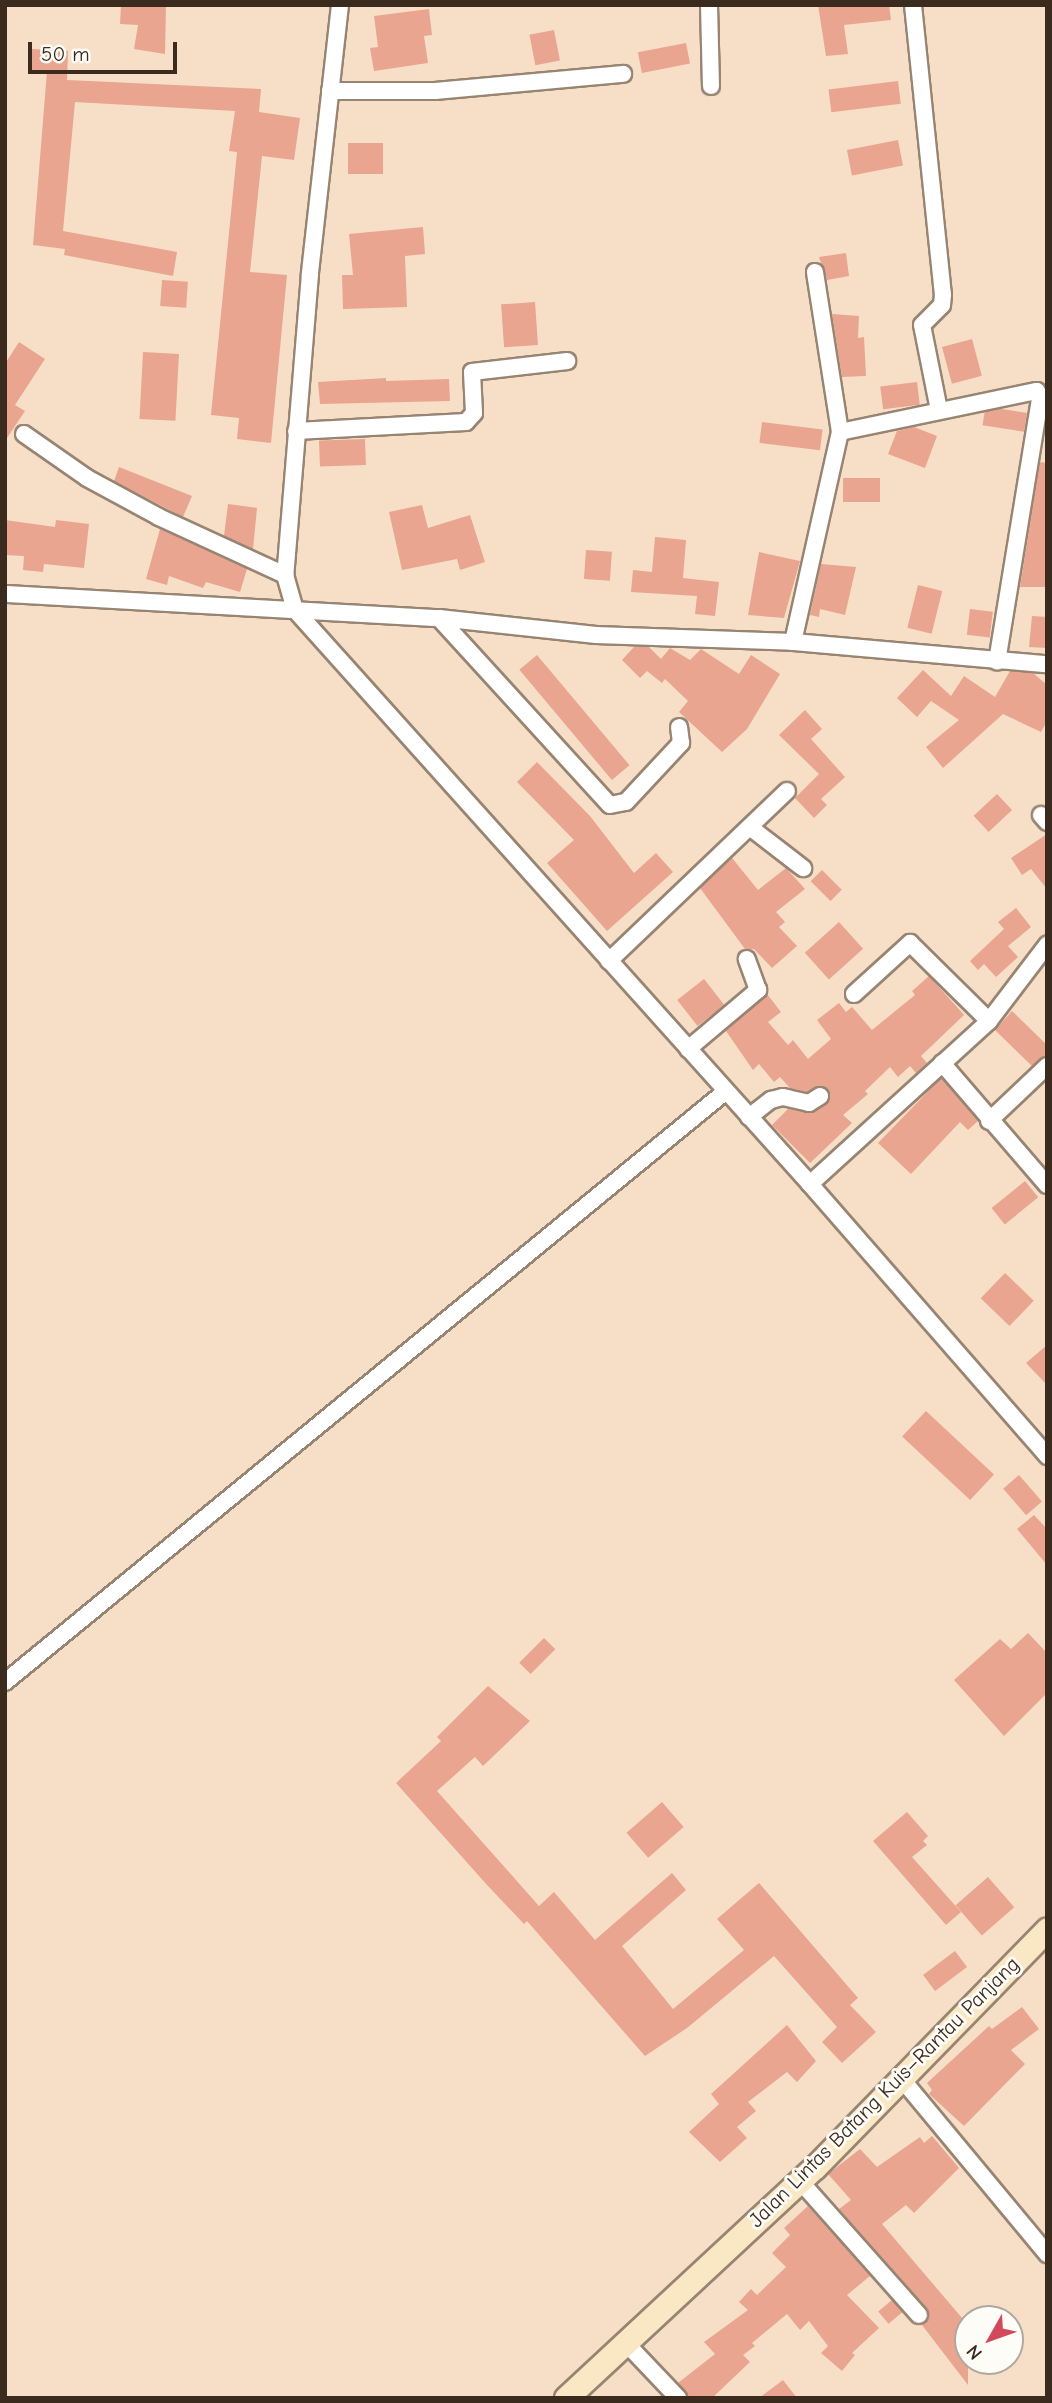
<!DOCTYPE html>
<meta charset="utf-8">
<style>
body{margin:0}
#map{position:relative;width:1052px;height:2403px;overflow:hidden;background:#f6dfc6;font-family:"Comic Neue",sans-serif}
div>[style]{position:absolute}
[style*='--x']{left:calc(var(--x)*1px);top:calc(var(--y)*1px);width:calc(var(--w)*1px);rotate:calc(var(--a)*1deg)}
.building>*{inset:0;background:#e9a58f;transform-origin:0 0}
.roads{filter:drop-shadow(2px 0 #988472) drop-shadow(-2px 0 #988472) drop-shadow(0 2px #988472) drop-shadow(0 -2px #988472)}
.street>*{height:16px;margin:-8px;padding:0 8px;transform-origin:8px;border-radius:8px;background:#fff}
.secondary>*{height:23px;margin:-11.5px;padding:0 11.5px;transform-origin:11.5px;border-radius:11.5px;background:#fae7c3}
span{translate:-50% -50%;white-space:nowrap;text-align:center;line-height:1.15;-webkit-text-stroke:6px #fdfcf7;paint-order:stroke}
.street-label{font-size:21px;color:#3b2a1e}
.frame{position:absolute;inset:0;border:7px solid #3b2a1e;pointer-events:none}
.north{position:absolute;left:954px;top:2305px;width:70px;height:70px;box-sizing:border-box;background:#fdfcf7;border:2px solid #afa8a0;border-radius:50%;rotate:230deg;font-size:19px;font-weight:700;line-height:28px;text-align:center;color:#3b2a1e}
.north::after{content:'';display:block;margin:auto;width:24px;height:32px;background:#d1495b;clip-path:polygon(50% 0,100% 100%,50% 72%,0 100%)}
.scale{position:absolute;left:28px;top:42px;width:149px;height:32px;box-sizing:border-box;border:4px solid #3b2a1e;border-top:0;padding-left:9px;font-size:21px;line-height:24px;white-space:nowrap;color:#3b2a1e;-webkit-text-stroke:5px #fdfcf7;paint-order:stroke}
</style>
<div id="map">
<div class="building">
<div style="clip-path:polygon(121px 5px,166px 5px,165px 54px,134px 49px,138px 25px,120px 24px)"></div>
<div style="clip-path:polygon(818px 5px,889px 5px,891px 20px,844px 25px,848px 54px,826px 56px)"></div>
<div style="clip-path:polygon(429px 9px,432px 35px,424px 36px,428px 63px,374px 71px,370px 48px,378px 47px,374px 16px)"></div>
<div style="left:554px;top:30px;width:31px;height:25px;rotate:79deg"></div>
<div style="left:686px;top:43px;width:21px;height:49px;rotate:79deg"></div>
<div style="clip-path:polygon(32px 49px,68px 51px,67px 80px,261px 89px,259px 112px,300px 118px,294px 160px,262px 156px,250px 272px,287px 275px,271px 443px,237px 439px,239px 418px,211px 415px,237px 152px,229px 151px,235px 111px,75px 102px,63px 231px,177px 252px,173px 276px,64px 255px,65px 249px,33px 245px,47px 71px,31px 70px)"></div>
<div style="left:898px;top:81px;width:23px;height:70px;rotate:83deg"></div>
<div style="left:898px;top:140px;width:26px;height:52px;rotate:79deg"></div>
<div style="left:348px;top:143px;width:35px;height:31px"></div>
<div style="clip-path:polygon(423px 227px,425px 254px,405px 256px,407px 307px,343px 309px,342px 275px,353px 275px,349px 234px)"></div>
<div style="clip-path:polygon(846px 253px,849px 276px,827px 280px,819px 257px)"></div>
<div style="left:162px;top:280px;width:26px;height:26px;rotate:4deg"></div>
<div style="left:535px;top:302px;width:43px;height:34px;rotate:86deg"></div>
<div style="clip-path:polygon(832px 314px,859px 316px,858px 338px,864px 337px,866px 376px,842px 377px)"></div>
<div style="left:972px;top:339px;width:38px;height:31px;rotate:75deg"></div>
<div style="clip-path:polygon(19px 342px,45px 359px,15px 405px,25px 411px,5px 441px,5px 364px)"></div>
<div style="left:143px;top:352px;width:36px;height:67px;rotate:3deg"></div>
<div style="clip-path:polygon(386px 378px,386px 381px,449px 379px,450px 401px,320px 404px,318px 382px)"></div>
<div style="left:917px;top:382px;width:23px;height:37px;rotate:83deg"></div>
<div style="left:1027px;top:413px;width:19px;height:42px;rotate:99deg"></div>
<div style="left:762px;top:422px;width:61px;height:21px;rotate:7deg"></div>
<div style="clip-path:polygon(914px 427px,937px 436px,925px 468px,888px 454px,897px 431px)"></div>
<div style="left:365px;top:439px;width:26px;height:46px;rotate:88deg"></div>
<div style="clip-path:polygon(1040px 462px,1047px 463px,1047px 587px,1020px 587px)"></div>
<div style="clip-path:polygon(119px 467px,192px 496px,183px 517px,114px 481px)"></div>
<div style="left:843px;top:478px;width:37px;height:24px"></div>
<div style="clip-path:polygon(228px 504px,257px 508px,253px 549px,224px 536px)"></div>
<div style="clip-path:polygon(422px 505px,428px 528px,470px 515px,485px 562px,460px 570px,457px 559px,402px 570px,389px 512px)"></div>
<div style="clip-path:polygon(5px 520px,55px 527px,56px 520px,89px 524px,84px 568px,44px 564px,43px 572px,23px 570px,24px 556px,5px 555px)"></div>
<div style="clip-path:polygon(160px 529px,247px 569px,240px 592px,206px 582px,203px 588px,169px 576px,167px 585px,146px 579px)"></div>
<div style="clip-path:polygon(655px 537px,686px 540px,683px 578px,719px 582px,715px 616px,695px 614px,697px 596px,631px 592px,633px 570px,652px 572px)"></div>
<div style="left:586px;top:550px;width:26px;height:29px;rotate:4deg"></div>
<div style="clip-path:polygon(759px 552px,800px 561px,784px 618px,748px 615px)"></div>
<div style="clip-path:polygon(821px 564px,856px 567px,845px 615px,820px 609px,819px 617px,810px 615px)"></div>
<div style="left:918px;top:585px;width:25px;height:44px;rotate:14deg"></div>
<div style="left:970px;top:609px;width:23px;height:26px;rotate:7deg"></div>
<div style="clip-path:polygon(1032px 616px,1047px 617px,1047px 648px,1029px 647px)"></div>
<div style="clip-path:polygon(634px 647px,649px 647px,661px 659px,670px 648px,690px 660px,701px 649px,739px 674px,751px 655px,780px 674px,747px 729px,722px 752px,679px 712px,688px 701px,665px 679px,662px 683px,647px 671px,640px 678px,622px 660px)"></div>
<div style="left:537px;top:655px;width:144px;height:23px;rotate:50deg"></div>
<div style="clip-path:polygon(923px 670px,951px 696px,964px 676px,995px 697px,1010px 671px,1033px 673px,1047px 685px,1047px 721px,1041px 732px,1003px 714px,943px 768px,926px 747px,959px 720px,931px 701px,917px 717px,897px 698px)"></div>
<div style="clip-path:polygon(805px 710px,822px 729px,811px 739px,845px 777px,821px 799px,827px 805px,814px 818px,795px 798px,819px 774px,779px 735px)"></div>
<div style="clip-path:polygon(537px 762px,590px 816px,634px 873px,656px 853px,673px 872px,607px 931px,547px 863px,574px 840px,517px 782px)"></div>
<div style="left:997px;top:794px;width:22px;height:32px;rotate:47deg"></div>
<div style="clip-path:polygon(1047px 834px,1047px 889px,1031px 869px,1022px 875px,1011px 858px)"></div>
<div style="clip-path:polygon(732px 858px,758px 890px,786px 868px,805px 889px,776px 912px,785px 922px,779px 927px,797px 946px,772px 968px,754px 949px,745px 949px,700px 888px)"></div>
<div style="left:822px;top:870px;width:28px;height:16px;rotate:45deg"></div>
<div style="clip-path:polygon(1016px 908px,1031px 927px,1008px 946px,1018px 957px,996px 977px,984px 964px,978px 970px,970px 961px,1004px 929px,998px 922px)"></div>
<div style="left:839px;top:922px;width:36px;height:46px;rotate:48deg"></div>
<div style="clip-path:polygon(929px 976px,964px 1015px,921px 1056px,927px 1063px,916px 1073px,910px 1066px,898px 1077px,890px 1067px,865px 1091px,868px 1094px,843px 1115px,852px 1123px,810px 1163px,772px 1125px,788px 1109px,815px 1112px,829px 1101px,829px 1091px,820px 1086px,807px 1092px,790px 1088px,780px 1077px,774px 1082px,759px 1064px,753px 1070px,726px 1031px,767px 994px,781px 1012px,768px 1022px,788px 1045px,793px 1040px,808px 1059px,831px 1039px,817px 1020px,839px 1003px,846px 1012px,852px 1007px,872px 1030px,915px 995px,912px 991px)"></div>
<div style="left:704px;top:979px;width:33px;height:34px;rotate:52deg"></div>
<div style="clip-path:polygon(1012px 1011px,1047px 1045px,1047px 1056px,1032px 1066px,995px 1030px)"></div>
<div style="clip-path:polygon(941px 1078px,978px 1121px,968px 1130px,960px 1122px,911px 1174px,878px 1143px)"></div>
<div style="left:1025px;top:1181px;width:21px;height:43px;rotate:51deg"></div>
<div style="left:1005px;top:1273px;width:40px;height:35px;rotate:44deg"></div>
<div style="clip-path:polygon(1047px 1345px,1047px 1385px,1026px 1363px)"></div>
<div style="left:926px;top:1411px;width:93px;height:35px;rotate:43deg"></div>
<div style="left:1019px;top:1475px;width:35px;height:21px;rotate:49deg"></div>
<div style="clip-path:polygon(1034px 1515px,1047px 1529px,1047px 1565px,1017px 1529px)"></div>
<div style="clip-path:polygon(1028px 1633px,1047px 1653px,1047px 1693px,1004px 1736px,954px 1680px,1000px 1639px,1011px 1649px)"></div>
<div style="left:544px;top:1638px;width:16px;height:35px;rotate:45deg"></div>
<div style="clip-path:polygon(488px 1686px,530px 1721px,483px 1766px,475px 1757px,437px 1791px,539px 1906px,554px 1892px,595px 1940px,672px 1873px,686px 1890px,622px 1946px,673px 2009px,744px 1950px,717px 1919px,759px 1883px,858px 1998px,850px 2005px,876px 2032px,842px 2063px,822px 2042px,837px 2027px,774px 1956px,687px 2028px,645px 2056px,527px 1921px,524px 1924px,488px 1886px,396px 1783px,441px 1741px,437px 1737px)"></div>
<div style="left:662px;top:1802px;width:33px;height:47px;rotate:49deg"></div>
<div style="clip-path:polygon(907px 1812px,928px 1836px,923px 1841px,927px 1845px,912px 1857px,961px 1912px,946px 1925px,873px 1841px)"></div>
<div style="left:988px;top:1877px;width:40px;height:43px;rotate:49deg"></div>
<div style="left:955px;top:1951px;width:20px;height:40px;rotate:53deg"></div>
<div style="clip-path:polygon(1022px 2007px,1039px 2029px,1011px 2050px,1025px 2064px,964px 2126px,929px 2094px,932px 2090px,927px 2083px,989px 2026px,992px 2029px)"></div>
<div style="clip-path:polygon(787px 2025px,816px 2061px,797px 2082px,787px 2072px,748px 2102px,756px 2111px,737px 2127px,747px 2138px,720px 2162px,689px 2132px,719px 2104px,711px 2094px)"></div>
<div style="clip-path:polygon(932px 2136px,959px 2168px,914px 2213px,906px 2205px,882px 2224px,968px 2325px,968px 2385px,922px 2325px,929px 2318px,927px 2308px,839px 2209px,851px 2200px,828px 2174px,860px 2149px,877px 2167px,920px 2137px,924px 2143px)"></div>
<div style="clip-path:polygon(808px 2206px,870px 2276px,847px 2295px,879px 2328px,852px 2353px,855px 2355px,842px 2371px,821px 2353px,828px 2346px,809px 2321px,800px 2330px,787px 2314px,752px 2343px,755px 2346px,743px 2355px,750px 2362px,712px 2398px,688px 2398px,678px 2383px,715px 2354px,704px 2342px,748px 2310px,739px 2302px,751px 2289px,757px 2295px,786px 2267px,772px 2253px,790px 2235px,784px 2228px)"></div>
<div style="left:892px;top:2300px;width:16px;height:18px;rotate:50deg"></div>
<div style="clip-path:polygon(783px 2380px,797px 2398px,759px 2398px)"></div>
</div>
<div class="roads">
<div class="street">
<div style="--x:340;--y:5;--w:271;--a:96.4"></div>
<div style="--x:310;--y:274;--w:302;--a:94.7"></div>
<div style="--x:285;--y:575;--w:36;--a:74"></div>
<div style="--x:295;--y:610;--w:771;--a:48.1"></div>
<div style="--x:810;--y:1184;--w:361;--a:48.9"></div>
<div style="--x:709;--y:5;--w:81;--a:88.6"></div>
<div style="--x:913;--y:5;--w:291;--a:84.1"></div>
<div style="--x:943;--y:294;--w:11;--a:95"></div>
<div style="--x:942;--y:305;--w:28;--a:135"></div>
<div style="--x:922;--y:325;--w:87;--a:78.7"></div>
<div style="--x:330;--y:91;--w:105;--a:0"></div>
<div style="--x:435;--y:91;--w:189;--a:-5.2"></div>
<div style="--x:296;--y:431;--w:170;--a:-3"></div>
<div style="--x:466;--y:422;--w:12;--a:-48"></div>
<div style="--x:474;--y:413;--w:41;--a:-92.8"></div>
<div style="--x:472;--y:372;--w:96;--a:-6.6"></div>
<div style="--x:840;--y:432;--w:201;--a:-11.8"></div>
<div style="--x:1037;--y:391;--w:9;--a:69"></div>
<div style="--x:1040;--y:399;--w:266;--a:99.3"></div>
<div style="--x:24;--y:434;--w:77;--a:34.9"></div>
<div style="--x:87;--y:478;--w:82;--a:28.4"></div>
<div style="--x:159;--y:517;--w:139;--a:24.7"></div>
<div style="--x:5;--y:594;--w:435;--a:3.2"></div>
<div style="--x:439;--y:618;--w:158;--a:6.2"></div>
<div style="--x:596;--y:635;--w:197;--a:2"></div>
<div style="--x:793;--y:642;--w:255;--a:5"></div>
<div style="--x:439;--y:618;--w:253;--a:47.6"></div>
<div style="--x:610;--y:805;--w:16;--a:-11"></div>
<div style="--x:626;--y:802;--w:81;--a:-47"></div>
<div style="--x:681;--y:743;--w:16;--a:-97"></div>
<div style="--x:793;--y:642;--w:215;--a:-77.4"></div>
<div style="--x:840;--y:432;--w:162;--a:-98.9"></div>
<div style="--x:1041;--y:815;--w:9;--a:49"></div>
<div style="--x:751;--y:828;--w:66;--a:37.6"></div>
<div style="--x:609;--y:961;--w:246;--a:-43.7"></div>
<div style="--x:854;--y:994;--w:76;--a:-42.3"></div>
<div style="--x:910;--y:943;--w:111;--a:44.6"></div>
<div style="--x:688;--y:1049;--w:92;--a:-40.1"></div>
<div style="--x:758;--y:990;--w:33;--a:-110"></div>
<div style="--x:942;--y:1063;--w:161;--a:49.3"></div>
<div style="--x:749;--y:1117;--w:28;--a:-38"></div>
<div style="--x:771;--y:1100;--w:12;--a:-14"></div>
<div style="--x:783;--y:1097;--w:27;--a:13"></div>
<div style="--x:809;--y:1103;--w:13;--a:-32"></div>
<div style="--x:989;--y:1121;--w:80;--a:-43.5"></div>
<div style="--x:810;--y:1184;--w:242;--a:-42.3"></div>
<div style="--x:989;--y:1021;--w:96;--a:-52.7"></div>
<div style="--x:5;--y:1682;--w:932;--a:-39.34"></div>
<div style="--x:901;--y:2078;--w:229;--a:50.3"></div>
<div style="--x:800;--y:2181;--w:179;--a:48.4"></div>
<div style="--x:624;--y:2341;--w:79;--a:46.5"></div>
</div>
<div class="secondary">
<div style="--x:566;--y:2398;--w:340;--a:-42.9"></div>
<div style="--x:815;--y:2167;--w:332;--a:-45.7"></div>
</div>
</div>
<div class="street-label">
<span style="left:884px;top:2092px;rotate:-45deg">Jalan Lintas Batang Kuis–Rantau Panjang</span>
</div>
<div class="frame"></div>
<div class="north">N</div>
<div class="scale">50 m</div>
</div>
